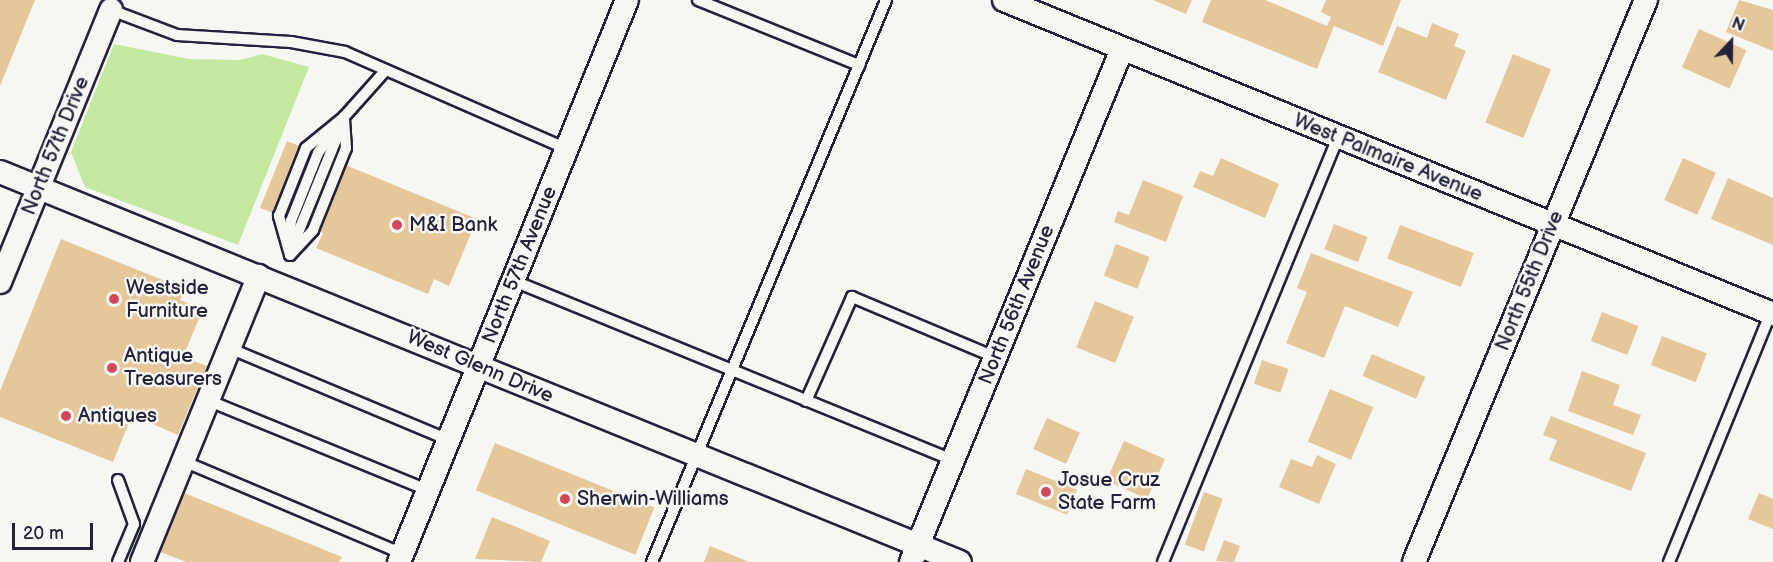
<!DOCTYPE html>
<style>
body{margin:0}
#map{position:relative;width:1773px;height:562px;overflow:hidden;background:#f6f6f2;font-family:"Balsamiq Sans",sans-serif}
div>[style]{position:absolute}
[style*='--x']{left:calc(var(--x)*1px);top:calc(var(--y)*1px);width:calc(var(--w)*1px);rotate:calc(var(--a)*1deg)}
.green>*{inset:0;background:#c5e8a1}
.building>*{inset:0;background:#e6c799;transform-origin:0 0}
.roads{filter:drop-shadow(2px 0 #22223b) drop-shadow(-2px 0 #22223b) drop-shadow(0 2px #22223b) drop-shadow(0 -2px #22223b)}
.lane>*{height:10px;margin:-5px;padding:0 5px;transform-origin:5px;border-radius:5px;background:#f6f6f2}
.street>*{height:22px;margin:-11px;padding:0 11px;transform-origin:11px;border-radius:11px;background:#f6f6f2}
.dots>*{width:16px;height:16px;translate:-50% -50%;box-sizing:border-box;border:3px solid #f6f6f2;border-radius:50%}
span{translate:-50% -50%;white-space:nowrap;text-align:center;line-height:1.15;-webkit-text-stroke:5px #f6f6f2;paint-order:stroke}
.street-label{font-size:20px;color:#22223b}
.poi-label{font-size:20px;color:#22223b}
.left{translate:0 -50%;text-align:left}
.north{position:absolute;left:1701px;top:12px;width:60px;height:60px;-webkit-text-stroke:4px #f6f6f2;paint-order:stroke;rotate:22deg;font-size:16px;font-weight:700;line-height:24px;text-align:center;color:#22223b}
.north::after{content:'';display:block;margin:auto;width:21px;height:27px;background:#22223b;clip-path:polygon(50% 0,100% 100%,50% 72%,0 100%)}
.scale{position:absolute;left:12px;top:523px;width:81px;height:27px;box-sizing:border-box;border:3px solid #22223b;border-top:0;padding-left:8px;font-size:18px;line-height:21px;white-space:nowrap;color:#22223b;-webkit-text-stroke:4px #f6f6f2;paint-order:stroke}
</style>
<div id="map">
<div class="green">
<div style="clip-path:polygon(114px 44px,189px 59px,240px 60px,262px 54px,309px 67px,238px 245px,85px 187px,71px 152px)"></div>
</div>
<div class="building">
<div style="clip-path:polygon(0 0,35px 0,0 86px)"></div>
<div style="clip-path:polygon(1153px 0,1192px 0,1186px 14px)"></div>
<div style="clip-path:polygon(1211px 0,1265px 0,1327px 26px,1331px 17px,1321px 12px,1326px 0,1401px 0,1383px 46px,1334px 26px,1317px 69px,1202px 22px)"></div>
<div style="clip-path:polygon(1739px 0,1773px 10px,1773px 51px,1726px 32px)"></div>
<div style="clip-path:polygon(1432px 23px,1459px 34px,1454px 46px,1466px 51px,1446px 100px,1378px 72px,1397px 26px,1427px 38px)"></div>
<div style="left:1699px;top:29px;width:52px;height:42px;rotate:24deg"></div>
<div style="left:1513px;top:54px;width:41px;height:74px;rotate:22deg"></div>
<div style="clip-path:polygon(287px 141px,477px 219px,449px 286px,434px 279px,428px 294px,316px 248px,323px 233px,260px 208px)"></div>
<div style="clip-path:polygon(1221px 158px,1279px 184px,1265px 218px,1193px 187px,1200px 171px,1213px 176px)"></div>
<div style="left:1683px;top:158px;width:36px;height:46px;rotate:24deg"></div>
<div style="clip-path:polygon(1728px 178px,1773px 198px,1773px 245px,1711px 219px)"></div>
<div style="clip-path:polygon(1143px 180px,1183px 196px,1166px 242px,1114px 222px,1118px 211px,1129px 215px)"></div>
<div style="left:1334px;top:224px;width:36px;height:27px;rotate:21deg"></div>
<div style="left:1400px;top:225px;width:79px;height:36px;rotate:21deg"></div>
<div style="clip-path:polygon(61px 239px,185px 289px,180px 300px,203px 309px,183px 357px,207px 366px,178px 435px,132px 415px,113px 462px,0 417px,0 391px)"></div>
<div style="left:1116px;top:244px;width:36px;height:34px;rotate:21deg"></div>
<div style="clip-path:polygon(1311px 253px,1413px 292px,1398px 327px,1345px 306px,1324px 358px,1286px 343px,1307px 292px,1297px 288px)"></div>
<div style="left:1095px;top:301px;width:42px;height:50px;rotate:22deg"></div>
<div style="left:1602px;top:312px;width:39px;height:31px;rotate:21deg"></div>
<div style="left:1662px;top:336px;width:48px;height:31px;rotate:21deg"></div>
<div style="left:1372px;top:354px;width:58px;height:24px;rotate:23deg"></div>
<div style="left:1262px;top:360px;width:28px;height:25px;rotate:19deg"></div>
<div style="clip-path:polygon(1582px 371px,1620px 385px,1613px 405px,1641px 415px,1633px 435px,1568px 411px)"></div>
<div style="left:1330px;top:389px;width:47px;height:57px;rotate:23deg"></div>
<div style="clip-path:polygon(1551px 416px,1646px 453px,1631px 491px,1549px 460px,1557px 440px,1543px 435px)"></div>
<div style="left:1047px;top:418px;width:36px;height:34px;rotate:24deg"></div>
<div style="clip-path:polygon(1124px 441px,1165px 459px,1147px 499px,1098px 477px,1108px 477px)"></div>
<div style="left:495px;top:443px;width:172px;height:51px;rotate:22deg"></div>
<div style="clip-path:polygon(1317px 455px,1336px 464px,1319px 504px,1279px 487px,1291px 459px,1312px 467px)"></div>
<div style="left:1026px;top:469px;width:55px;height:27px;rotate:22deg"></div>
<div style="clip-path:polygon(182px 492px,342px 557px,339px 562px,186px 562px,158px 551px)"></div>
<div style="left:1204px;top:492px;width:20px;height:56px;rotate:20deg"></div>
<div style="clip-path:polygon(1759px 493px,1773px 499px,1773px 529px,1748px 519px)"></div>
<div style="clip-path:polygon(492px 517px,550px 541px,541px 562px,475px 559px)"></div>
<div style="clip-path:polygon(1224px 540px,1240px 546px,1234px 562px,1216px 561px)"></div>
<div style="clip-path:polygon(710px 546px,749px 562px,704px 562px)"></div>
</div>
<div class="roads">
<div class="lane">
<div style="--x:698;--y:0;--w:174;--a:22"></div>
<div style="--x:111;--y:10;--w:71;--a:20.7"></div>
<div style="--x:177;--y:35;--w:114;--a:3.5"></div>
<div style="--x:291;--y:42;--w:55;--a:10.5"></div>
<div style="--x:345;--y:52;--w:242;--a:23.6"></div>
<div style="--x:290;--y:244;--w:23;--a:-88"></div>
<div style="--x:291;--y:221;--w:73;--a:-68.3"></div>
<div style="--x:318;--y:153;--w:29;--a:-54"></div>
<div style="--x:293;--y:245;--w:122;--a:-67.8"></div>
<div style="--x:290;--y:255;--w:41;--a:-105.8"></div>
<div style="--x:279;--y:216;--w:73;--a:-68.3"></div>
<div style="--x:306;--y:148;--w:49;--a:-39.2"></div>
<div style="--x:344;--y:117;--w:62;--a:-48.3"></div>
<div style="--x:290;--y:255;--w:34;--a:-47"></div>
<div style="--x:313;--y:230;--w:88;--a:-68.1"></div>
<div style="--x:346;--y:148;--w:31;--a:-94"></div>
<div style="--x:514;--y:281;--w:474;--a:22.2"></div>
<div style="--x:229;--y:348;--w:238;--a:22.7"></div>
<div style="--x:207;--y:400;--w:239;--a:22.2"></div>
<div style="--x:806;--y:401;--w:114;--a:-66.1"></div>
<div style="--x:852;--y:297;--w:155;--a:22.8"></div>
<div style="--x:183;--y:461;--w:239;--a:22.9"></div>
<div style="--x:118;--y:480;--w:47;--a:70"></div>
<div style="--x:134;--y:524;--w:41;--a:112.8"></div>
<div style="--x:652;--y:562;--w:609;--a:-67.39"></div>
<div style="--x:1163;--y:562;--w:459;--a:-67.6"></div>
<div style="--x:1669;--y:562;--w:270;--a:-67.8"></div>
</div>
<div class="street">
<div style="--x:1004;--y:0;--w:831;--a:22.21"></div>
<div style="--x:0;--y:172;--w:1036;--a:22.11"></div>
<div style="--x:0;--y:282;--w:294;--a:-67.8"></div>
<div style="--x:142;--y:562;--w:309;--a:-67.8"></div>
<div style="--x:399;--y:562;--w:606;--a:-67.92"></div>
<div style="--x:911;--y:562;--w:555;--a:-67.64"></div>
<div style="--x:1414;--y:562;--w:608;--a:-67.57"></div>
</div>
</div>
<div class="dots">
<div style="left:397px;top:225px;background:#d1495b"></div>
<div style="left:114px;top:299px;background:#d1495b"></div>
<div style="left:112px;top:368px;background:#d1495b"></div>
<div style="left:66px;top:416px;background:#d1495b"></div>
<div style="left:1046px;top:492px;background:#d1495b"></div>
<div style="left:565px;top:499px;background:#d1495b"></div>
</div>
<div class="street-label">
<span style="left:56px;top:146px;rotate:-68deg">North 57th Drive</span>
<span style="left:1388px;top:158px;rotate:22deg">West Palmaire Avenue</span>
<span style="left:520px;top:265px;rotate:-68deg">North 57th Avenue</span>
<span style="left:1530px;top:281px;rotate:-68deg">North 55th Drive</span>
<span style="left:1017px;top:305px;rotate:-68deg">North 56th Avenue</span>
<span style="left:480px;top:367px;rotate:23deg">West Glenn Drive</span>
</div>
<div class="poi-label">
<span class="left" style="left:409px;top:225px">M&amp;I Bank</span>
<span class="left" style="left:126px;top:300px">Westside<br>Furniture</span>
<span class="left" style="left:124px;top:368px">Antique<br>Treasurers</span>
<span class="left" style="left:78px;top:416px">Antiques</span>
<span class="left" style="left:1058px;top:492px">Josue Cruz<br>State Farm</span>
<span class="left" style="left:577px;top:499px">Sherwin-Williams</span>
</div>
<div class="north">N</div>
<div class="scale">20 m</div>
</div>
